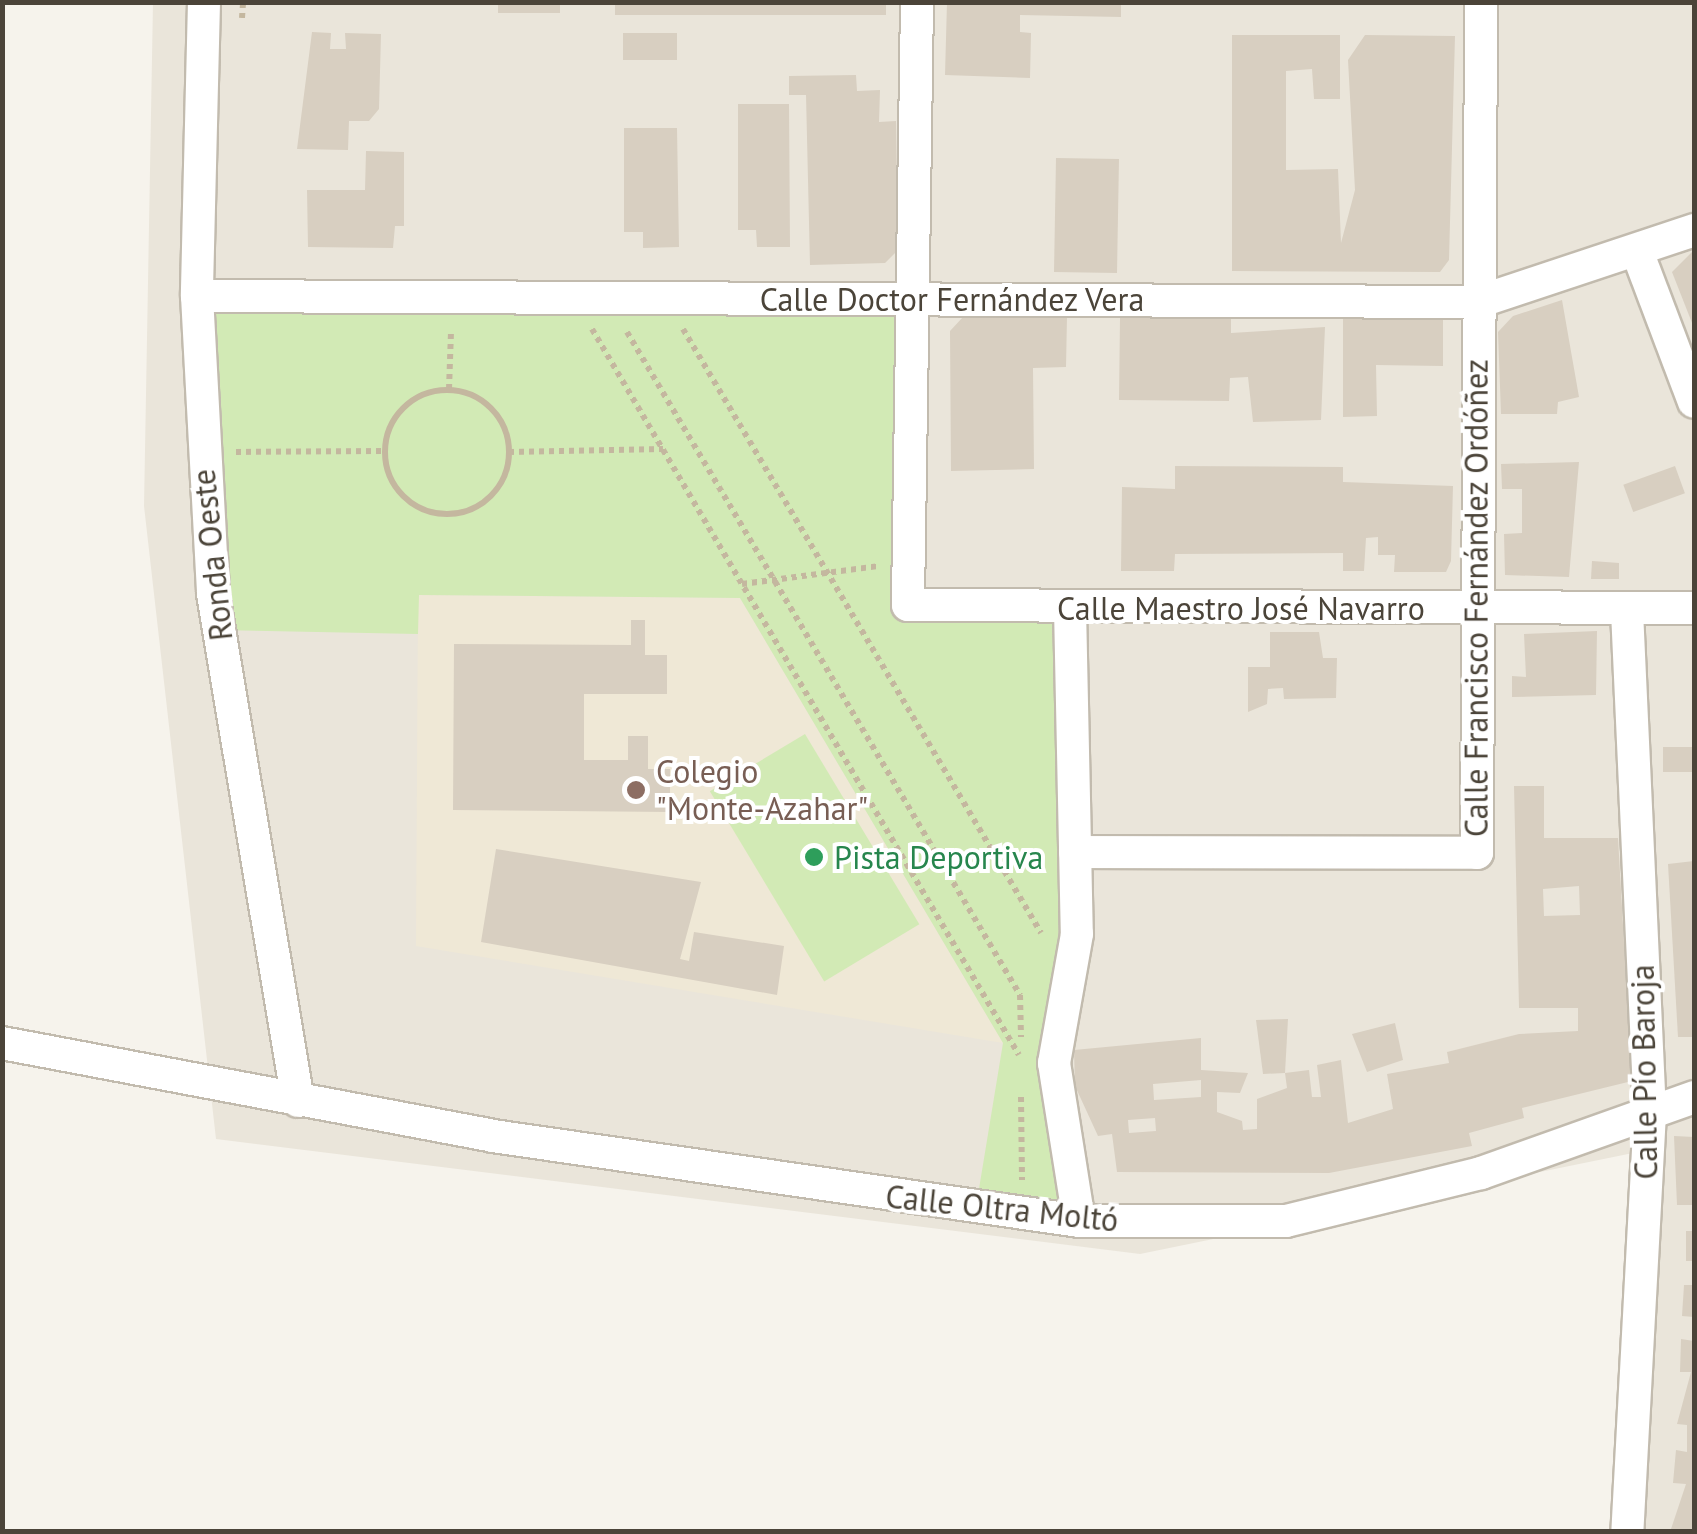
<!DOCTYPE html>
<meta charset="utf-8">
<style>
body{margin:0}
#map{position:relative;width:1697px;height:1534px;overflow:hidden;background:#f6f3ec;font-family:"PT Sans",sans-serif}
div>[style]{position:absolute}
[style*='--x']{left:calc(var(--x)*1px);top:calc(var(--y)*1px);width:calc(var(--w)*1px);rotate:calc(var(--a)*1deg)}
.residential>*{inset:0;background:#eae5da}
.education>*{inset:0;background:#efe8d6}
.green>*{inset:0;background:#d2eab5;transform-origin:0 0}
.building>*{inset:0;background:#d8cfc1;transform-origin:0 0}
.path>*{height:6px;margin-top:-3px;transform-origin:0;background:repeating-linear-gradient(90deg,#c4b79f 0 5px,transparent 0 10px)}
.path>.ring{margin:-3px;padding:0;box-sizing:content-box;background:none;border:6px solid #c4b79f;border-radius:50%}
.roads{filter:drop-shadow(2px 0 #c2bbae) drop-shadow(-2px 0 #c2bbae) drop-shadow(0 2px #c2bbae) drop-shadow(0 -2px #c2bbae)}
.street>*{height:32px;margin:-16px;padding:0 16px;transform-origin:16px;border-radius:16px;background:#fff}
.dots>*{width:28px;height:28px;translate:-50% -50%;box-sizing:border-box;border:5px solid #fff;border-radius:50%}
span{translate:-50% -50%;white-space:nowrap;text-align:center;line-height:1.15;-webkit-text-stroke:8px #fff;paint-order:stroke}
.street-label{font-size:32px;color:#4b4439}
.education-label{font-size:32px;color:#785e54}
.left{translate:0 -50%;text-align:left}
.leisure-label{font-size:32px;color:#27864d}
.frame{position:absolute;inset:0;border:5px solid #4b4439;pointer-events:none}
</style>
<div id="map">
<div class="residential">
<div style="clip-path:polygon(153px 2px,1694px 3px,1694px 1531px,1611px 1531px,1633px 1153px,1140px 1254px,216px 1139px,144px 506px)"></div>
</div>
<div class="education">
<div style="clip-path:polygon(418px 595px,740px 598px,1003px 1043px,416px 946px)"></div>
</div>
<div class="green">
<div style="clip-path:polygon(197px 296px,914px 299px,908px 604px,1070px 608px,1077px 934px,1055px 1035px,1079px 1221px,976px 1207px,1003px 1043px,740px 598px,419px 595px,418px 634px,218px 630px)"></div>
<div style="left:805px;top:734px;width:222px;height:111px;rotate:59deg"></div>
</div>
<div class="building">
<div style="left:498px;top:2px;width:62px;height:11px"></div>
<div style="left:615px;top:2px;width:271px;height:13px"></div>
<div style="clip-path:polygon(947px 2px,1121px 2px,1121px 17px,1020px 15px,1020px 32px,1031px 33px,1030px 78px,945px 75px)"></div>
<div style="clip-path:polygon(312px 32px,331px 33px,330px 49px,346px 49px,345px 33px,381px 34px,379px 109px,369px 121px,349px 121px,348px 150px,297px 149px)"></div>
<div style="left:677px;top:33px;width:27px;height:54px;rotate:90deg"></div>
<div style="clip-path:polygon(1232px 35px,1340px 35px,1340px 99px,1314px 99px,1312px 69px,1286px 71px,1286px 170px,1338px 169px,1341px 243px,1355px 190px,1348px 60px,1365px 35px,1455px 36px,1449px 260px,1440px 272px,1232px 271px)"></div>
<div style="clip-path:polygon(856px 75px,857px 91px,880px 90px,879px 122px,896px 121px,898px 250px,885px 263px,810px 265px,806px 95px,789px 95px,789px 76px)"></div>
<div style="clip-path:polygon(738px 104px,789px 104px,790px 247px,757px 247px,756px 230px,738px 230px)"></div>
<div style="clip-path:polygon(624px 128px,677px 128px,679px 247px,643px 248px,643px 232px,624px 232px)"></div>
<div style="clip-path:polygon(366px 151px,404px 152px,404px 226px,395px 226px,393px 248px,308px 247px,307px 190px,365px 190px)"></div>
<div style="left:1056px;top:158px;width:63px;height:114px;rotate:1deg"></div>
<div style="clip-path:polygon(1694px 250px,1694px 328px,1672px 272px)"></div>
<div style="clip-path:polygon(1562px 300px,1579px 397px,1558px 402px,1557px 414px,1501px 414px,1498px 332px,1513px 316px)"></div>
<div style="clip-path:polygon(1443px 315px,1443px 366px,1376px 365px,1377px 416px,1343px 417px,1343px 316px)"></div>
<div style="clip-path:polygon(1231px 316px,1231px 333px,1325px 327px,1321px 420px,1253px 422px,1248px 377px,1230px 378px,1229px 401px,1119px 400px,1120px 318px)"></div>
<div style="clip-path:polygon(963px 317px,1067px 317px,1066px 367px,1033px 368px,1034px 469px,951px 471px,950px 331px)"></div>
<div style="clip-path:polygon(1579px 462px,1569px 577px,1505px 575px,1504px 534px,1522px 533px,1522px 489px,1502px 489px,1501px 464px)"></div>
<div style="clip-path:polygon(1175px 466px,1343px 467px,1343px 482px,1453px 486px,1451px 561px,1446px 572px,1394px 572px,1395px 555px,1378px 555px,1378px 537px,1366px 538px,1364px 571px,1343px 571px,1343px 553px,1175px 554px,1174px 571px,1121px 571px,1122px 487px,1175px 489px)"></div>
<div style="left:1675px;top:466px;width:29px;height:55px;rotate:70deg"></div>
<div style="clip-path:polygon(1592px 561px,1619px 563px,1619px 579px,1591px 579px)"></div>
<div style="clip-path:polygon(631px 620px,645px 620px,645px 655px,667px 655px,667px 694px,584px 694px,584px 760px,628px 760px,628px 736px,648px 736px,648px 769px,670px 769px,670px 812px,453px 810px,454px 644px,631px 645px)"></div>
<div style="clip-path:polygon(1597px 631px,1596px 695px,1512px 697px,1512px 676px,1526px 677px,1524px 634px)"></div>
<div style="clip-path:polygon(1270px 632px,1319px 632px,1323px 658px,1337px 658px,1336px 698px,1284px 699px,1283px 688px,1268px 689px,1267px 704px,1248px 712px,1248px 667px,1270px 667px)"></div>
<div style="left:1694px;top:747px;width:25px;height:31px;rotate:90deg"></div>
<div style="clip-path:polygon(evenodd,1514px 786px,1544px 786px,1544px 838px,1618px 838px,1632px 1081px,1522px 1108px,1524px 1118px,1469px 1133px,1472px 1146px,1329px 1173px,1117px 1172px,1112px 1134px,1098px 1136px,1075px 1086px,1074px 1050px,1201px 1038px,1201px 1070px,1248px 1073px,1240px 1093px,1217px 1092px,1217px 1112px,1242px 1121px,1243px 1130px,1257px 1129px,1257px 1099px,1287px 1088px,1285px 1073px,1309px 1070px,1312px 1097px,1321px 1097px,1317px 1065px,1341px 1060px,1348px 1123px,1393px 1109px,1387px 1074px,1449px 1063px,1447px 1052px,1519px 1034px,1578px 1031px,1578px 1008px,1519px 1008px,1514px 786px,1579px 886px,1580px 915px,1544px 916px,1543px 889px,1579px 886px,1514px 786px,1201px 1080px,1201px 1097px,1154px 1100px,1153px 1084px,1201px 1080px,1514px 786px,1155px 1118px,1156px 1131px,1129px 1133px,1128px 1120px,1155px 1118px)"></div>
<div style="clip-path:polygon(496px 849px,701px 882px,680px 959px,689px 961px,694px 932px,784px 946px,777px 995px,481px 942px)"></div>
<div style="clip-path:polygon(1694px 861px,1694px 1037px,1678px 1037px,1668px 864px)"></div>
<div style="clip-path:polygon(1288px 1019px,1285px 1073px,1263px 1074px,1256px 1020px)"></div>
<div style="clip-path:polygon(1395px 1023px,1403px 1060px,1367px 1072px,1352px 1034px)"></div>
<div style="clip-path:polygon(1674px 1136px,1694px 1137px,1694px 1205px,1677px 1205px)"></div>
<div style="left:1686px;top:1231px;width:8px;height:30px"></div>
<div style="clip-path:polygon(1684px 1285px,1694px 1285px,1694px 1317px,1682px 1316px)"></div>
<div style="clip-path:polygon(1681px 1339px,1694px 1341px,1694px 1532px,1670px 1532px,1686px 1484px,1673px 1483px,1676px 1450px,1687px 1452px,1687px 1425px,1677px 1424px,1691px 1372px,1680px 1372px)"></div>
</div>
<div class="path">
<div style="--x:242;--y:18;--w:16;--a:-86"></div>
<div style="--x:592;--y:329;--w:842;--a:59.54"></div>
<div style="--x:683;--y:329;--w:702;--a:59.34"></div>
<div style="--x:627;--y:332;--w:771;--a:59.34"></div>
<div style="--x:1020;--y:995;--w:42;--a:88.6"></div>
<div style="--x:449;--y:389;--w:58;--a:-88"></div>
<div class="ring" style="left:385px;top:390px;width:118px;height:118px"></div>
<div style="--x:236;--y:452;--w:149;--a:-0.4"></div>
<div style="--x:509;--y:452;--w:154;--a:-1.1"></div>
<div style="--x:742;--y:584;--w:137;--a:-7.5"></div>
<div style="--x:1021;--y:1097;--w:83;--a:89.3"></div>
</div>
<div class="roads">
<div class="street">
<div style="--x:204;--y:2;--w:294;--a:91.4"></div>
<div style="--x:197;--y:296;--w:298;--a:86.9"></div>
<div style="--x:213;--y:594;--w:514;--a:80.48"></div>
<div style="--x:917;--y:2;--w:603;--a:90.86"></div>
<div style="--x:908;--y:605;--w:786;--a:0.22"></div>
<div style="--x:1637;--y:251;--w:161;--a:69.3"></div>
<div style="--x:197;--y:296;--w:1281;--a:0.27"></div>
<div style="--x:1478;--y:302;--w:228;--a:-18.4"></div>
<div style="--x:1070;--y:608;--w:326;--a:88.8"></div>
<div style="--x:1077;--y:934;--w:131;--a:100.1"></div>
<div style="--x:1054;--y:1063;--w:160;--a:81"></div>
<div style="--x:1627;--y:611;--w:503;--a:87.38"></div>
<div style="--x:1650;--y:1113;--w:420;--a:93.1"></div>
<div style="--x:1075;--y:852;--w:402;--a:0.1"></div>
<div style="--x:1477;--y:853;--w:851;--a:-89.73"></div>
<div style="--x:2;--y:1043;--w:500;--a:10.7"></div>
<div style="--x:493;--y:1136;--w:592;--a:8.25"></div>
<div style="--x:1079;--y:1221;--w:207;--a:0"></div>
<div style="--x:1286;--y:1221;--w:201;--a:-13.8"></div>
<div style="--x:1481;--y:1173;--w:226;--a:-19.6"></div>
</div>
</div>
<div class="dots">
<div style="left:636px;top:790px;background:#8d6e63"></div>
<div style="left:814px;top:857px;background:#2e9e5b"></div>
</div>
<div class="street-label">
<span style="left:952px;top:299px">Calle Doctor Fernández Vera</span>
<span style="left:212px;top:555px;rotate:-96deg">Ronda Oeste</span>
<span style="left:1476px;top:598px;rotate:-90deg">Calle Francisco Fernández Ordóñez</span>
<span style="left:1241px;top:608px">Calle Maestro José Navarro</span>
<span style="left:1644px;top:1072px;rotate:-91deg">Calle Pío Baroja</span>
<span style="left:1002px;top:1208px;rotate:6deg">Calle Oltra Moltó</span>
</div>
<div class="education-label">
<span class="left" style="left:656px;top:790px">Colegio<br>"Monte-Azahar"</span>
</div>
<div class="leisure-label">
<span class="left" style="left:834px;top:857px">Pista Deportiva</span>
</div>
<div class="frame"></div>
</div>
